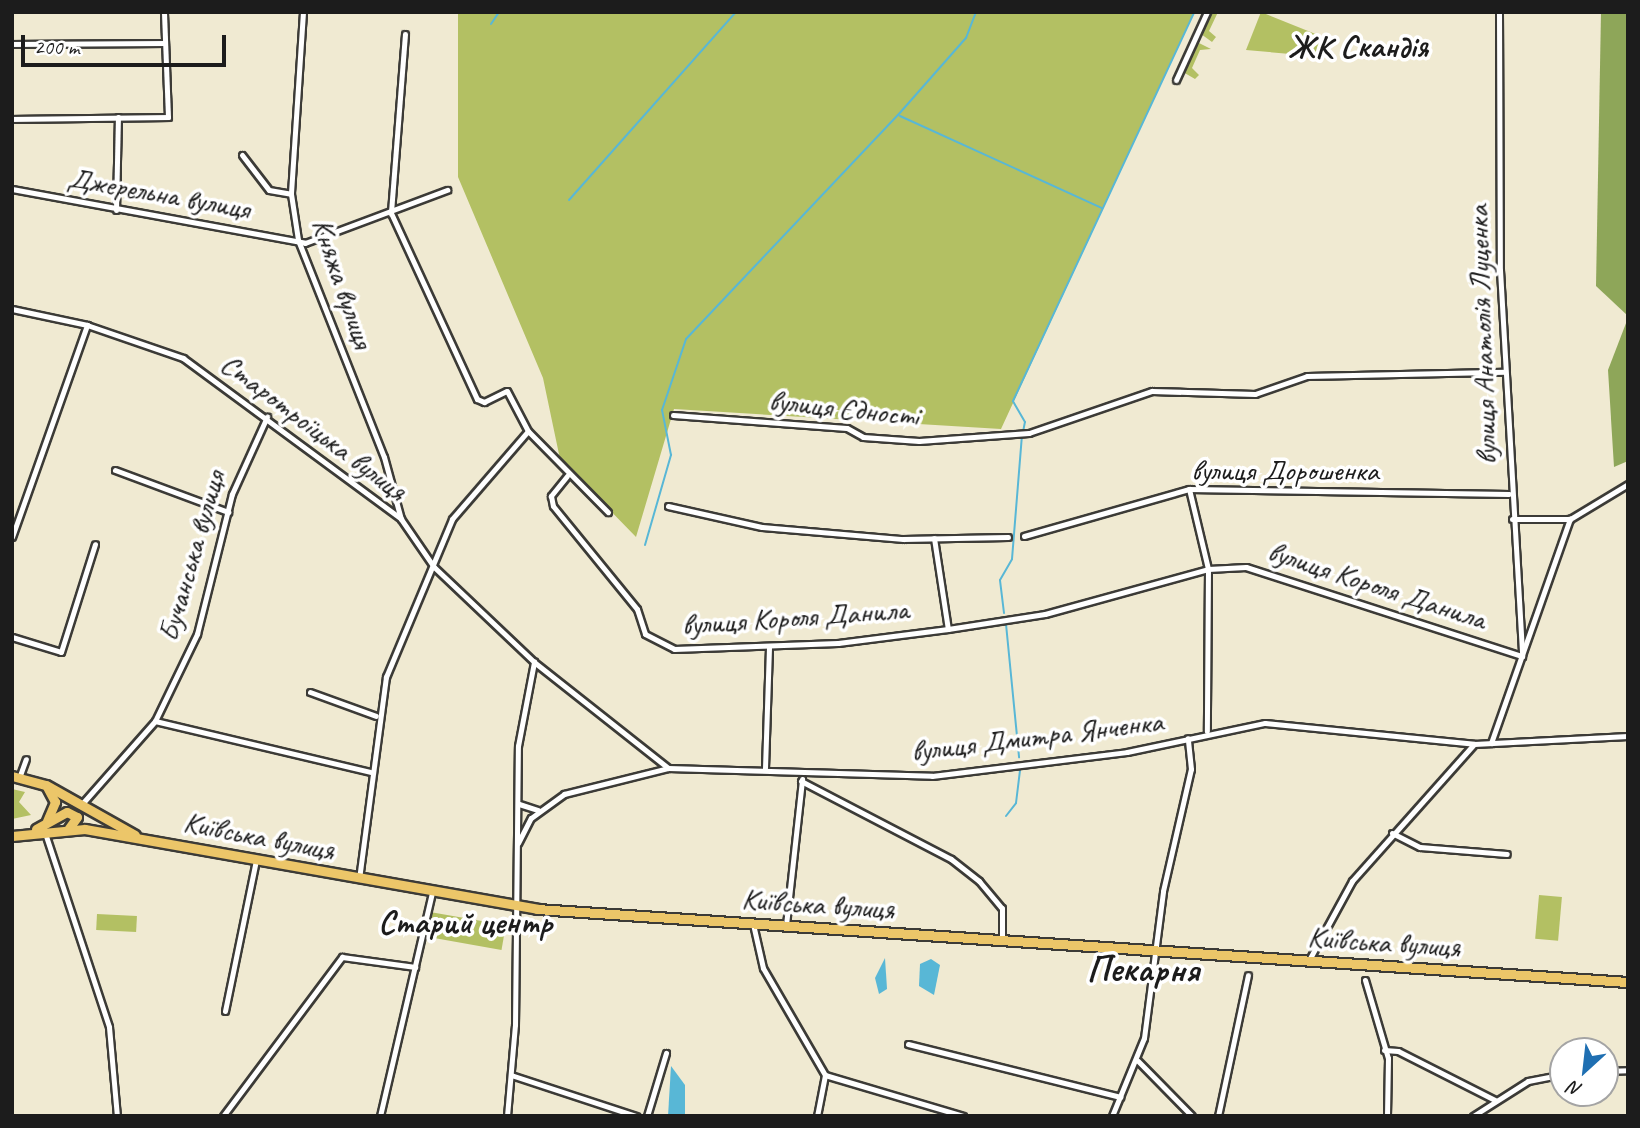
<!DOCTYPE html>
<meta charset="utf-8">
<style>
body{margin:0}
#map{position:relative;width:1640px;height:1128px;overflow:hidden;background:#f0ead2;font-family:Caveat,sans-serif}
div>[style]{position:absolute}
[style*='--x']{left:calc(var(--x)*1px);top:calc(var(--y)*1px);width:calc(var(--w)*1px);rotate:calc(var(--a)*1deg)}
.green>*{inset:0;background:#b3c063;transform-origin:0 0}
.forest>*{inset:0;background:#8ea659}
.water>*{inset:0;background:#58b7d6}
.stream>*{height:2px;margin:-1px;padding:0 1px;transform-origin:1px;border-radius:1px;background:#58b7d6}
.roads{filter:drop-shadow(2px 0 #3c3b37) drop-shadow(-2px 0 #3c3b37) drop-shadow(0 2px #3c3b37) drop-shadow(0 -2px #3c3b37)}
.minor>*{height:5px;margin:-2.5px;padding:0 2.5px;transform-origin:2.5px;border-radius:2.5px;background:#fff}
.primary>*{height:9px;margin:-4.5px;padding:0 4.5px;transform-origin:4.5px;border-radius:4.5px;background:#ecc669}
span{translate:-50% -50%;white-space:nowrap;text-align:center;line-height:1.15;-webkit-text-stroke:7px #fff;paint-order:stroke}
.street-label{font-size:30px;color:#1c1c1c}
.neighbourhood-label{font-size:32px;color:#1c1c1c;font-weight:700}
.quarter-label{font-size:33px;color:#1c1c1c;font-weight:700}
.district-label{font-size:37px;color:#1c1c1c;font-weight:700}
.frame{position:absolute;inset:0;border:14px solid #1c1c1c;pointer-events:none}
.north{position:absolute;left:1549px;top:1037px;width:70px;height:70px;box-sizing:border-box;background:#fff;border:2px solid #a4a4a4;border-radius:50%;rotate:207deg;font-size:19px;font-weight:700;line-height:28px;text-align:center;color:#1c1c1c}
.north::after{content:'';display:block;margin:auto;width:24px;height:32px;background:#1f6fb2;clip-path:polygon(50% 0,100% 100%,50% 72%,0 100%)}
.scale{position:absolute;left:21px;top:35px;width:205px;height:32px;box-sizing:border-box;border:4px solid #1c1c1c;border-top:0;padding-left:9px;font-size:21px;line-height:24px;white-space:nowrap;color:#1c1c1c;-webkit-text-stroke:5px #fff;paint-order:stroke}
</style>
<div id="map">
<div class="green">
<div style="clip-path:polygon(458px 12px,1194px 12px,1001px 429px,674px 409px,636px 537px,560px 459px,543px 378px,458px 177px)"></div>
<div style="clip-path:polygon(1211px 12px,1218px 12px,1209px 31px,1216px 37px,1212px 42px,1201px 34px)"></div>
<div style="clip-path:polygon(1261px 12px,1323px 37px,1325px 57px,1246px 50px)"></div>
<div style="clip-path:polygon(1197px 42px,1211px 49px,1200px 50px,1192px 68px,1199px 75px,1195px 79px,1183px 72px)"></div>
<div style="clip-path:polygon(12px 789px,25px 792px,19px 802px,31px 815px,12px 819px)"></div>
<div style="left:1539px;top:895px;width:23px;height:44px;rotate:5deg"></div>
<div style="left:430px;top:912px;width:77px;height:25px;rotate:10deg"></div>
<div style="left:97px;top:914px;width:40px;height:16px;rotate:3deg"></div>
</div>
<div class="forest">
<div style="clip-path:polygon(1601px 12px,1628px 12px,1628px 316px,1596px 286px)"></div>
<div style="clip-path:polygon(1628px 318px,1628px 461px,1614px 467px,1608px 370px)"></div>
</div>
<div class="water">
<div style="clip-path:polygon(885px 958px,887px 989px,879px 994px,875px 978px)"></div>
<div style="clip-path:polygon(931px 959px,940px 965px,934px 995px,919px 986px,920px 964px)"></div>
<div style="clip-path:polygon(671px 1066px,685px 1085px,685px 1116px,668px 1116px)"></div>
</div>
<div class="stream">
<div style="--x:491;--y:24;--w:14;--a:-56"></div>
<div style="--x:900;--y:116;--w:222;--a:24.5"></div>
<div style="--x:569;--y:200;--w:251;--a:-48.4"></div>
<div style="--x:1023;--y:432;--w:10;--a:-79"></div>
<div style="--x:1025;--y:422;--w:24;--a:-120"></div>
<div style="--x:1013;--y:401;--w:429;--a:-65"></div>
<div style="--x:645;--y:545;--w:94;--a:-73.9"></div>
<div style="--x:671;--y:455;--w:46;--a:-101.3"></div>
<div style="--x:662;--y:410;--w:75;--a:-71.3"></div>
<div style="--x:686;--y:339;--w:308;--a:-46.6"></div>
<div style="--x:898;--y:115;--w:103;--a:-48.6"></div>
<div style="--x:966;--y:38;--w:28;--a:-69"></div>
<div style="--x:1004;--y:613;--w:33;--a:-97"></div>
<div style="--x:1000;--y:580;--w:24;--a:-60"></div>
<div style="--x:1012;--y:559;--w:123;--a:-85.4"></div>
<div style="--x:1006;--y:624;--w:134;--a:84.4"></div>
<div style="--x:1006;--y:816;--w:16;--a:-52"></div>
<div style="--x:1016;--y:803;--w:33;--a:-83"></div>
</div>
<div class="roads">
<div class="minor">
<div style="--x:303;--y:12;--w:182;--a:93.8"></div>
<div style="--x:291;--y:194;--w:47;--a:81.3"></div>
<div style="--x:298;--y:240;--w:233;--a:68.4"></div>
<div style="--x:384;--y:457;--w:64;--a:74.7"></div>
<div style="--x:1499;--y:12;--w:258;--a:89.8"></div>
<div style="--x:1500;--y:270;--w:387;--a:86.7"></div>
<div style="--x:405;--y:34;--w:180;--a:94.5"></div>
<div style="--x:391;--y:213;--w:205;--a:65.2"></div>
<div style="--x:477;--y:399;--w:8;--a:23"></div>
<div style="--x:484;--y:402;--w:25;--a:-26"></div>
<div style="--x:507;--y:391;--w:45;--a:62.3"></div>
<div style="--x:528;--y:431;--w:114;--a:45.4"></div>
<div style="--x:12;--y:44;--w:152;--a:-0.4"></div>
<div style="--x:1176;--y:80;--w:75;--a:-65.5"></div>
<div style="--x:12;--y:119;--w:156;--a:-0.7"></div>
<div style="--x:168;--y:117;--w:105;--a:-92.2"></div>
<div style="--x:242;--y:155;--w:44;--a:52.4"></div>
<div style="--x:269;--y:190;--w:22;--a:10"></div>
<div style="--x:12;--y:189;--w:298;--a:10.4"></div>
<div style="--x:305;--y:243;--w:152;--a:-20.5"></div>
<div style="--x:116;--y:210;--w:93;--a:-88.8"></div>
<div style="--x:12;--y:309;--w:77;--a:12"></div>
<div style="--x:87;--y:325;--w:102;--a:19"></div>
<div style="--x:183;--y:358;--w:271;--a:36.4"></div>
<div style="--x:401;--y:519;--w:58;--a:55.5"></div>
<div style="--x:434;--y:567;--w:138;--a:43.5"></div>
<div style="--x:534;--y:662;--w:171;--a:38.3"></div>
<div style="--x:673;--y:415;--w:174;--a:4.3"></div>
<div style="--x:847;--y:428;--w:18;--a:29"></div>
<div style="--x:863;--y:437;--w:56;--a:4.1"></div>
<div style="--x:919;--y:441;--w:110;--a:-4.2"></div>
<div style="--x:1029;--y:433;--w:130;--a:-18.9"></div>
<div style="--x:1152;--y:391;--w:103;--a:1.7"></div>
<div style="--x:1255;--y:394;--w:55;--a:-19.1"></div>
<div style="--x:1307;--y:376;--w:198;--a:-1.2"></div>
<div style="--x:115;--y:470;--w:121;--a:20.4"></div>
<div style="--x:567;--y:476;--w:26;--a:129"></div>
<div style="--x:551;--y:496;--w:10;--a:79"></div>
<div style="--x:553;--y:506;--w:133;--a:50.8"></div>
<div style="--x:637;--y:609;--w:26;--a:72"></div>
<div style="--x:645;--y:634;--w:33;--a:27"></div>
<div style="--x:674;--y:649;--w:164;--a:-2.1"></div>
<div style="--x:838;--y:643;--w:111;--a:-7.3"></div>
<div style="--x:948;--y:629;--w:98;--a:-8.8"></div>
<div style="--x:1045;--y:614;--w:169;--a:-15.4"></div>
<div style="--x:1208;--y:569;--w:38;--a:-3"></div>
<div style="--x:1246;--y:567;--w:290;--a:17.9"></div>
<div style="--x:1189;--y:489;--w:82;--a:76.6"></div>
<div style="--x:1208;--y:569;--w:162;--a:90.4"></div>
<div style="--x:668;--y:506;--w:96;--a:12.6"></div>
<div style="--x:762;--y:527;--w:142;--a:4.9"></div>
<div style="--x:903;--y:539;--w:105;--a:-1.1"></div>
<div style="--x:1512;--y:519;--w:58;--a:0"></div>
<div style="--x:1024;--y:536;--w:172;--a:-15.9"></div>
<div style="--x:1189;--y:489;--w:320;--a:0.9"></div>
<div style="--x:12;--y:537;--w:225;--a:-70.5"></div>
<div style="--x:934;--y:538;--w:92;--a:81.3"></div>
<div style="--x:12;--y:637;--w:51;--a:17"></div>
<div style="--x:61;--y:652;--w:113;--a:-72.5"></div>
<div style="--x:310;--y:692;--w:70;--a:20"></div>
<div style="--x:155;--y:721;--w:221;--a:13.3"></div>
<div style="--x:1491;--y:743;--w:238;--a:-70.6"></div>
<div style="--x:1570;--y:519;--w:68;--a:-31.1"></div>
<div style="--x:765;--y:768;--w:121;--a:-88.1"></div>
<div style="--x:19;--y:778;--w:20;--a:-70"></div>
<div style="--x:801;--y:781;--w:169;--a:27.5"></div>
<div style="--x:951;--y:859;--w:36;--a:38"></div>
<div style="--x:979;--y:881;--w:35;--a:50"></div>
<div style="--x:1002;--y:908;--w:32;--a:90"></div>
<div style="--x:519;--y:804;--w:20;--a:18"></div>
<div style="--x:81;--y:805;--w:112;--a:-48.6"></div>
<div style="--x:155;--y:721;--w:97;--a:-64.2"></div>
<div style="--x:197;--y:634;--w:144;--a:-76"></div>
<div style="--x:232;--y:494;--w:85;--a:-65.6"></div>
<div style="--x:45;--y:833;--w:204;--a:71.7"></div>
<div style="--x:109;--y:1027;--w:89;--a:84.9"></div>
<div style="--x:1392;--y:833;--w:31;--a:27"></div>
<div style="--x:1420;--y:847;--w:87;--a:4.6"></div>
<div style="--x:518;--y:843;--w:28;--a:-63"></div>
<div style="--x:531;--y:818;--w:41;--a:-36"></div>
<div style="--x:564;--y:794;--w:107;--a:-14"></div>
<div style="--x:668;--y:768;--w:264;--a:1.7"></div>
<div style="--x:932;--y:776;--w:196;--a:-7"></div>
<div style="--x:1127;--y:752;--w:141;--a:-11.9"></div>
<div style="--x:1265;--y:723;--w:210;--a:5.7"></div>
<div style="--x:1474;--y:744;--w:154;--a:-3"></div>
<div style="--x:359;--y:879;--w:204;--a:-82.4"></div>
<div style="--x:386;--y:677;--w:171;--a:-67.3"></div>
<div style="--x:452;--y:519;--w:116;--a:-49.2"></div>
<div style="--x:753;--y:924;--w:45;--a:77.2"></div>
<div style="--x:763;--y:968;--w:124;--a:59.9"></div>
<div style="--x:825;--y:1075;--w:42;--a:101"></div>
<div style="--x:786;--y:925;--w:147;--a:-83.7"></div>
<div style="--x:1309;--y:960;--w:90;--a:-61.4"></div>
<div style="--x:1352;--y:881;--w:183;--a:-48.3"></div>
<div style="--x:1365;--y:980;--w:81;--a:73.6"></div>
<div style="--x:1388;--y:1058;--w:58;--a:91"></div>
<div style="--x:225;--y:1011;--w:154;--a:-78.4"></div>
<div style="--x:908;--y:1044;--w:219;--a:14"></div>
<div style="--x:1384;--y:1050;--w:14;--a:4"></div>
<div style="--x:1398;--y:1051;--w:109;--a:26.8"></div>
<div style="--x:1138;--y:1061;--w:77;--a:45.5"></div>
<div style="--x:1605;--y:1071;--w:23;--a:-2"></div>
<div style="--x:511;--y:1075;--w:132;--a:18.2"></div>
<div style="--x:825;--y:1075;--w:144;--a:16.5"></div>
<div style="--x:223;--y:1116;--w:199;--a:-53.2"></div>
<div style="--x:342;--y:957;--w:74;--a:7.8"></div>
<div style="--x:380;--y:1116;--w:230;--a:-76.9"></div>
<div style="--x:507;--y:1116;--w:91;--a:-85"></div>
<div style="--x:515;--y:1025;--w:279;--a:-89.4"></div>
<div style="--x:518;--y:746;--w:86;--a:-79.2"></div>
<div style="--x:647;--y:1116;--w:66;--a:-73.2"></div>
<div style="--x:1112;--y:1116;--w:84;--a:-67.7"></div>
<div style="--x:1144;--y:1038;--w:148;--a:-82.6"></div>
<div style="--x:1163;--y:891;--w:125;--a:-77.1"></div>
<div style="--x:1191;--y:769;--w:31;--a:-96"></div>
<div style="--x:1218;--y:1116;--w:144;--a:-78"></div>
<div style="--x:1473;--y:1116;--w:65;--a:-32.5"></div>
<div style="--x:1528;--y:1081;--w:36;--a:-11"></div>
</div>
<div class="primary">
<div style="--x:12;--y:776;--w:35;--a:15"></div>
<div style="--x:46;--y:785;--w:102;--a:29.3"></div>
<div style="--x:47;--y:821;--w:21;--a:-67"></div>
<div style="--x:55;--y:802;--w:17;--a:-118"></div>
<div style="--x:36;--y:829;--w:35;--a:-29"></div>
<div style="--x:67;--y:812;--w:11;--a:27"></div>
<div style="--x:77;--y:817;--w:14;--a:126"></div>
<div style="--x:12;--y:836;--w:73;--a:-5.5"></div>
<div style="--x:85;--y:829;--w:459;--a:10"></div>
<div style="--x:537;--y:909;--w:1093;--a:3.83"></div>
</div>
</div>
<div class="street-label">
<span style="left:159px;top:193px;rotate:10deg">Джерельна вулиця</span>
<span style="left:343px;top:283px;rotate:71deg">Княжа вулиця</span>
<span style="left:1482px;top:335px;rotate:-92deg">вулиця Анатолія Луценка</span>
<span style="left:844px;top:408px;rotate:6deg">вулиця Єдності</span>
<span style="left:314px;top:427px;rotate:37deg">Старотроїцька вулиця</span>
<span style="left:1285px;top:470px">вулиця Дорошенка</span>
<span style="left:191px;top:556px;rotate:-74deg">Бучанська вулиця</span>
<span style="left:1377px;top:585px;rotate:18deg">вулиця Короля Данила</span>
<span style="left:795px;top:617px;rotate:-4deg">вулиця Короля Данила</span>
<span style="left:1037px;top:736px;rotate:-7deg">вулиця Дмитра Янченка</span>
<span style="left:259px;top:836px;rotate:11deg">Київська вулиця</span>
<span style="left:818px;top:904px;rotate:4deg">Київська вулиця</span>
<span style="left:1384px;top:942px;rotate:4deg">Київська вулиця</span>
</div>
<div class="neighbourhood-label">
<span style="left:1358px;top:47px">ЖК Скандія</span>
</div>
<div class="quarter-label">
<span style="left:465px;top:923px">Старий центр</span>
</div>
<div class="district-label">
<span style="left:1143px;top:969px">Пекарня</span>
</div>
<div class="frame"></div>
<div class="north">N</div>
<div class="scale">200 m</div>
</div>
